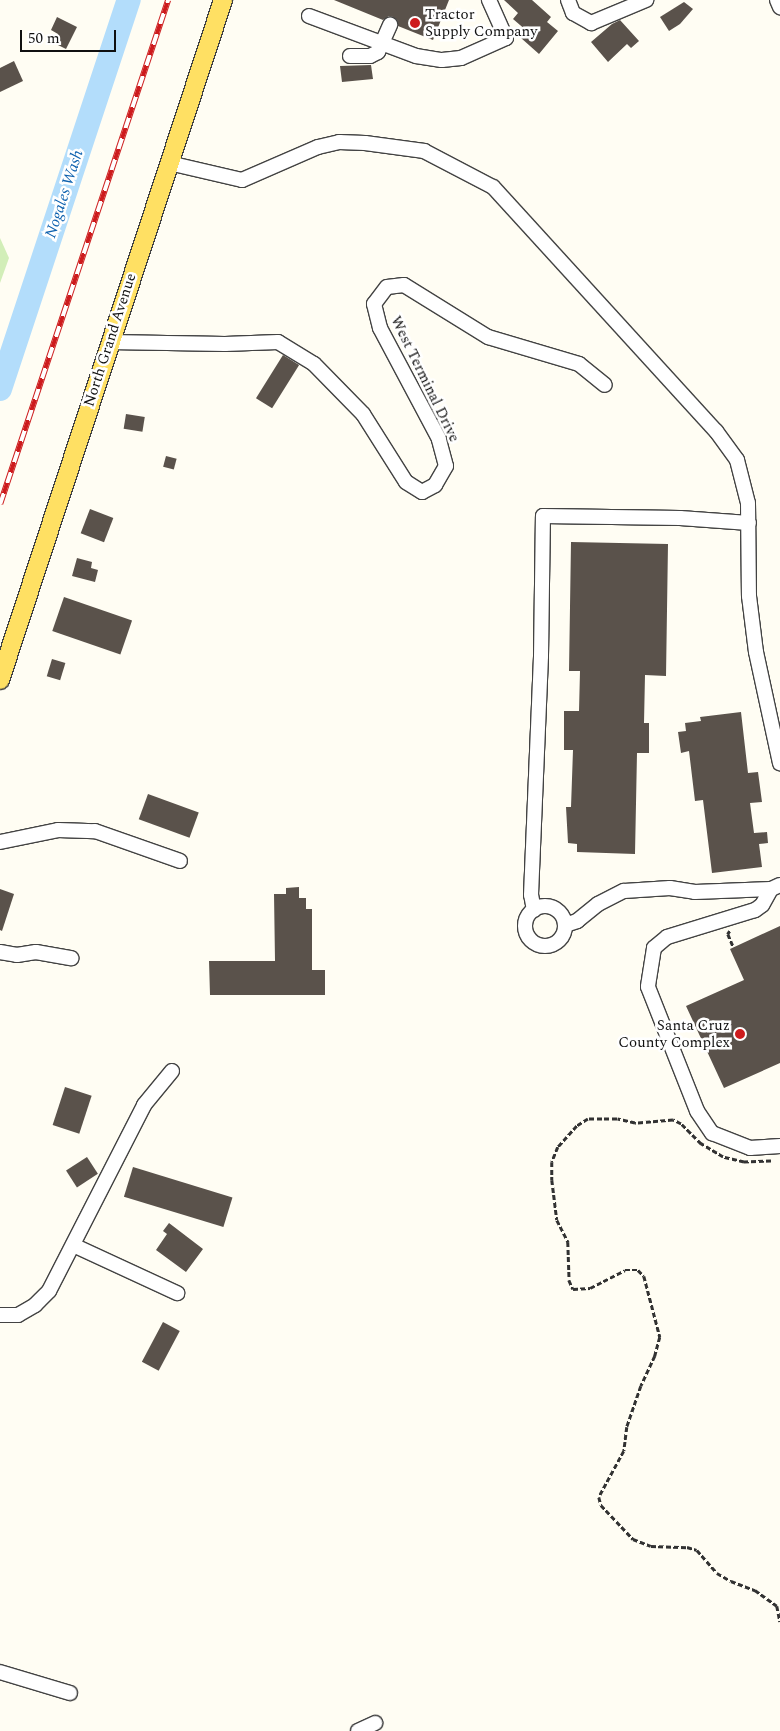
<!DOCTYPE html>
<style>
body{margin:0}
#map{position:relative;width:780px;height:1731px;overflow:hidden;background:#fffdf3;font-family:Spectral,serif}
div>[style]{position:absolute}
[style*='--x']{left:calc(var(--x)*1px);top:calc(var(--y)*1px);width:calc(var(--w)*1px);rotate:calc(var(--a)*1deg)}
.green>*{inset:0;background:#d2eeb8}
.river>*{height:24px;margin:-12px;padding:0 12px;transform-origin:12px;border-radius:12px;background:#b3ddfb}
.building>*{inset:0;background:#5a524b;transform-origin:0 0}
.path>*{height:2.5px;margin-top:-1.25px;transform-origin:0;background:repeating-linear-gradient(90deg,#323232 0 5px,transparent 0 7.5px)}
.roads{filter:drop-shadow(1px 0 #434343) drop-shadow(-1px 0 #434343) drop-shadow(0 1px #434343) drop-shadow(0 -1px #434343)}
.minor>*{height:14px;margin:-7px;padding:0 7px;transform-origin:7px;border-radius:7px;background:#fff}
.minor>.ring{margin:-7px;padding:0;box-sizing:content-box;background:none;border:14px solid #fff;border-radius:50%}
.major>*{height:18px;margin:-9px;padding:0 9px;transform-origin:9px;border-radius:9px;background:#ffe063}
.rail>*{height:5.5px;margin-top:-2.75px;transform-origin:0;background:repeating-linear-gradient(90deg,#fff 0 11px,#cd1b1d 0 22px);box-sizing:border-box;border-block:1px solid #cd1b1d}
.dots>*{width:14px;height:14px;translate:-50% -50%;box-sizing:border-box;border:2px solid #fff;border-radius:50%}
span{translate:-50% -50%;white-space:nowrap;text-align:center;line-height:1.15;-webkit-text-stroke:5px #fff;paint-order:stroke}
.poi-label{font-size:15px;color:#101010}
.left{translate:0 -50%;text-align:left}
.right{translate:-100% -50%;text-align:right}
.street-label{font-size:15px;color:#101010}
.water-label{font-size:16px;color:#0e61ae;font-style:italic}
.scale{position:absolute;left:20px;top:30px;width:96px;height:22px;box-sizing:border-box;border:2px solid #101010;border-top:0;padding-left:6px;font-size:15px;line-height:18px;white-space:nowrap;color:#101010;-webkit-text-stroke:4px #fff;paint-order:stroke}
</style>
<div id="map">
<div class="green">
<div style="clip-path:polygon(0 238px,9px 258px,0 283px)"></div>
</div>
<div class="river">
<div style="--x:0;--y:389;--w:410;--a:-71.7"></div>
</div>
<div class="building">
<div style="clip-path:polygon(334px 0,449px 0,433px 40px,398px 26px,397px 20px,393px 17px,389px 16px,383px 20px)"></div>
<div style="clip-path:polygon(504px 0,532px 0,551px 17px,547px 22px,558px 31px,539px 54px,521px 38px,527px 31px,513px 19px,518px 13px)"></div>
<div style="clip-path:polygon(684px 2px,693px 9px,680px 24px,669px 31px,660px 17px)"></div>
<div style="clip-path:polygon(57px 17px,77px 27px,66px 49px,54px 43px,58px 34px,51px 30px)"></div>
<div style="clip-path:polygon(620px 20px,639px 41px,631px 48px,627px 44px,608px 62px,591px 42px,612px 24px)"></div>
<div style="clip-path:polygon(14px 61px,23px 81px,0 92px,0 68px)"></div>
<div style="clip-path:polygon(371px 65px,373px 79px,342px 82px,340px 66px)"></div>
<div style="left:283px;top:355px;width:19px;height:51px;rotate:32deg"></div>
<div style="left:126px;top:414px;width:19px;height:15px;rotate:9deg"></div>
<div style="left:166px;top:456px;width:11px;height:11px;rotate:15deg"></div>
<div style="left:90px;top:509px;width:25px;height:26px;rotate:21deg"></div>
<div style="clip-path:polygon(571px 542px,668px 544px,666px 676px,645px 675px,644px 723px,649px 723px,649px 753px,637px 753px,635px 854px,577px 852px,577px 844px,568px 843px,566px 807px,571px 807px,573px 750px,564px 750px,564px 711px,579px 711px,580px 671px,569px 671px)"></div>
<div style="clip-path:polygon(77px 558px,92px 562px,91px 568px,98px 570px,95px 582px,72px 576px)"></div>
<div style="left:64px;top:597px;width:72px;height:36px;rotate:19deg"></div>
<div style="left:52px;top:659px;width:14px;height:18px;rotate:17deg"></div>
<div style="clip-path:polygon(741px 712px,748px 773px,758px 772px,762px 802px,750px 803px,754px 833px,767px 832px,768px 843px,759px 844px,762px 867px,712px 873px,703px 800px,695px 801px,689px 751px,681px 753px,678px 732px,686px 731px,685px 723px,701px 721px,700px 717px)"></div>
<div style="left:148px;top:794px;width:54px;height:27px;rotate:20deg"></div>
<div style="clip-path:polygon(299px 887px,299px 898px,306px 898px,306px 909px,312px 909px,312px 970px,325px 970px,325px 995px,210px 995px,209px 961px,275px 961px,274px 894px,286px 894px,286px 888px)"></div>
<div style="clip-path:polygon(0 889px,14px 894px,2px 931px,0 930px)"></div>
<div style="clip-path:polygon(780px 926px,780px 1063px,724px 1088px,686px 1006px,744px 980px,730px 949px)"></div>
<div style="left:65px;top:1087px;width:28px;height:40px;rotate:18deg"></div>
<div style="left:87px;top:1157px;width:20px;height:25px;rotate:57deg"></div>
<div style="left:133px;top:1167px;width:104px;height:31px;rotate:17deg"></div>
<div style="clip-path:polygon(169px 1223px,203px 1249px,186px 1272px,156px 1250px,167px 1234px,163px 1231px)"></div>
<div style="left:163px;top:1322px;width:19px;height:45px;rotate:28deg"></div>
</div>
<div class="path">
<div style="--x:730;--y:931;--w:4;--a:124"></div>
<div style="--x:728;--y:934;--w:13;--a:67"></div>
<div style="--x:771;--y:1161;--w:27;--a:178"></div>
<div style="--x:744;--y:1162;--w:22;--a:-167"></div>
<div style="--x:723;--y:1157;--w:26;--a:-149"></div>
<div style="--x:701;--y:1144;--w:28;--a:-135"></div>
<div style="--x:681;--y:1124;--w:9;--a:-153"></div>
<div style="--x:673;--y:1120;--w:38;--a:175"></div>
<div style="--x:635;--y:1123;--w:18;--a:-167"></div>
<div style="--x:617;--y:1119;--w:29;--a:180"></div>
<div style="--x:588;--y:1119;--w:13;--a:148"></div>
<div style="--x:577;--y:1126;--w:28;--a:132"></div>
<div style="--x:558;--y:1147;--w:16;--a:112"></div>
<div style="--x:552;--y:1162;--w:18;--a:90"></div>
<div style="--x:552;--y:1180;--w:40;--a:82.9"></div>
<div style="--x:557;--y:1220;--w:25;--a:63"></div>
<div style="--x:568;--y:1242;--w:38;--a:88"></div>
<div style="--x:569;--y:1280;--w:10;--a:66"></div>
<div style="--x:573;--y:1289;--w:17;--a:-3"></div>
<div style="--x:590;--y:1288;--w:39;--a:-27"></div>
<div style="--x:625;--y:1270;--w:13;--a:0"></div>
<div style="--x:638;--y:1270;--w:8;--a:45"></div>
<div style="--x:644;--y:1276;--w:63;--a:75.3"></div>
<div style="--x:660;--y:1337;--w:20;--a:105"></div>
<div style="--x:655;--y:1356;--w:33;--a:115"></div>
<div style="--x:641;--y:1386;--w:43;--a:108.9"></div>
<div style="--x:627;--y:1427;--w:24;--a:97"></div>
<div style="--x:624;--y:1451;--w:52;--a:118.5"></div>
<div style="--x:599;--y:1497;--w:8;--a:76"></div>
<div style="--x:601;--y:1505;--w:47;--a:46.7"></div>
<div style="--x:633;--y:1539;--w:19;--a:21"></div>
<div style="--x:651;--y:1546;--w:36;--a:2"></div>
<div style="--x:687;--y:1547;--w:10;--a:17"></div>
<div style="--x:697;--y:1550;--w:30;--a:49"></div>
<div style="--x:717;--y:1573;--w:16;--a:30"></div>
<div style="--x:731;--y:1581;--w:26;--a:21"></div>
<div style="--x:755;--y:1590;--w:27;--a:36"></div>
<div style="--x:777;--y:1606;--w:16;--a:79"></div>
</div>
<div class="roads">
<div class="minor">
<div style="--x:568;--y:0;--w:14;--a:69"></div>
<div style="--x:573;--y:13;--w:21;--a:29"></div>
<div style="--x:591;--y:23;--w:60;--a:-22.7"></div>
<div style="--x:777;--y:0;--w:8;--a:67"></div>
<div style="--x:309;--y:16;--w:114;--a:20.5"></div>
<div style="--x:416;--y:56;--w:26;--a:9"></div>
<div style="--x:442;--y:60;--w:19;--a:-6"></div>
<div style="--x:461;--y:58;--w:49;--a:-24"></div>
<div style="--x:506;--y:38;--w:42;--a:-114.1"></div>
<div style="--x:350;--y:56;--w:20;--a:0"></div>
<div style="--x:370;--y:56;--w:9;--a:-27"></div>
<div style="--x:378;--y:52;--w:30;--a:-66"></div>
<div style="--x:169;--y:163;--w:75;--a:13.1"></div>
<div style="--x:242;--y:180;--w:83;--a:-23.5"></div>
<div style="--x:318;--y:147;--w:22;--a:-13"></div>
<div style="--x:339;--y:142;--w:26;--a:2"></div>
<div style="--x:365;--y:143;--w:60;--a:7.7"></div>
<div style="--x:424;--y:151;--w:78;--a:27.6"></div>
<div style="--x:493;--y:187;--w:331;--a:47.6"></div>
<div style="--x:716;--y:431;--w:36;--a:54"></div>
<div style="--x:737;--y:460;--w:44;--a:75.7"></div>
<div style="--x:748;--y:503;--w:93;--a:89.4"></div>
<div style="--x:749;--y:596;--w:56;--a:82.9"></div>
<div style="--x:756;--y:652;--w:114;--a:77.8"></div>
<div style="--x:109;--y:342;--w:116;--a:1"></div>
<div style="--x:225;--y:344;--w:53;--a:-2.2"></div>
<div style="--x:278;--y:342;--w:42;--a:31.4"></div>
<div style="--x:314;--y:364;--w:70;--a:45.6"></div>
<div style="--x:363;--y:414;--w:80;--a:57.7"></div>
<div style="--x:406;--y:482;--w:19;--a:32"></div>
<div style="--x:422;--y:492;--w:15;--a:-28"></div>
<div style="--x:435;--y:485;--w:22;--a:-60"></div>
<div style="--x:446;--y:466;--w:28;--a:-105"></div>
<div style="--x:439;--y:439;--w:126;--a:-118"></div>
<div style="--x:380;--y:328;--w:25;--a:-104"></div>
<div style="--x:374;--y:304;--w:21;--a:-53"></div>
<div style="--x:387;--y:287;--w:17;--a:-7"></div>
<div style="--x:404;--y:285;--w:99;--a:31.8"></div>
<div style="--x:488;--y:337;--w:95;--a:16.5"></div>
<div style="--x:579;--y:364;--w:33;--a:39"></div>
<div style="--x:0;--y:842;--w:59;--a:-11.7"></div>
<div style="--x:58;--y:830;--w:37;--a:2"></div>
<div style="--x:95;--y:831;--w:90;--a:19.4"></div>
<div style="--x:780;--y:885;--w:10;--a:156"></div>
<div style="--x:771;--y:889;--w:18;--a:119"></div>
<div style="--x:762;--y:905;--w:9;--a:144"></div>
<div style="--x:755;--y:910;--w:92;--a:162.9"></div>
<div style="--x:667;--y:937;--w:17;--a:140"></div>
<div style="--x:654;--y:948;--w:39;--a:99"></div>
<div style="--x:648;--y:987;--w:133;--a:68.4"></div>
<div style="--x:697;--y:1111;--w:27;--a:56"></div>
<div style="--x:712;--y:1133;--w:41;--a:21.5"></div>
<div style="--x:750;--y:1148;--w:30;--a:-4"></div>
<div class="ring" style="left:525px;top:906px;width:26px;height:26px"></div>
<div style="--x:534;--y:910;--w:15;--a:-101"></div>
<div style="--x:531;--y:895;--w:239;--a:-87.6"></div>
<div style="--x:541;--y:656;--w:140;--a:-89.2"></div>
<div style="--x:543;--y:516;--w:137;--a:0.8"></div>
<div style="--x:680;--y:518;--w:69;--a:4.1"></div>
<div style="--x:565;--y:925;--w:13;--a:-18"></div>
<div style="--x:577;--y:921;--w:27;--a:-39"></div>
<div style="--x:598;--y:904;--w:29;--a:-27"></div>
<div style="--x:624;--y:891;--w:46;--a:-3.7"></div>
<div style="--x:670;--y:888;--w:25;--a:9"></div>
<div style="--x:695;--y:892;--w:76;--a:-2.3"></div>
<div style="--x:0;--y:952;--w:17;--a:10"></div>
<div style="--x:17;--y:955;--w:19;--a:-9"></div>
<div style="--x:36;--y:952;--w:36;--a:10"></div>
<div style="--x:73;--y:1245;--w:115;--a:24.8"></div>
<div style="--x:0;--y:1315;--w:18;--a:0"></div>
<div style="--x:18;--y:1315;--w:20;--a:-30"></div>
<div style="--x:35;--y:1305;--w:20;--a:-45"></div>
<div style="--x:49;--y:1291;--w:209;--a:-62.9"></div>
<div style="--x:144;--y:1105;--w:44;--a:-50.5"></div>
<div style="--x:0;--y:1672;--w:73;--a:16.7"></div>
<div style="--x:358;--y:1731;--w:19;--a:-25"></div>
</div>
<div class="major">
<div style="--x:0;--y:680;--w:716;--a:-71.84"></div>
</div>
</div>
<div class="rail">
<div style="--x:0;--y:504;--w:531;--a:-71.57"></div>
</div>
<div class="dots">
<div style="left:415px;top:23px;background:#cd1b1d"></div>
<div style="left:740px;top:1034px;background:#cd1b1d"></div>
</div>
<div class="poi-label">
<span class="left" style="left:425px;top:23px">Tractor<br>Supply Company</span>
<span class="right" style="left:730px;top:1034px">Santa Cruz<br>County Complex</span>
</div>
<div class="street-label">
<span style="left:110px;top:340px;rotate:-72deg">North Grand Avenue</span>
<span style="left:425px;top:379px;rotate:64deg">West Terminal Drive</span>
</div>
<div class="water-label">
<span style="left:64px;top:194px;rotate:-72deg">Nogales Wash</span>
</div>
<div class="scale">50 m</div>
</div>
